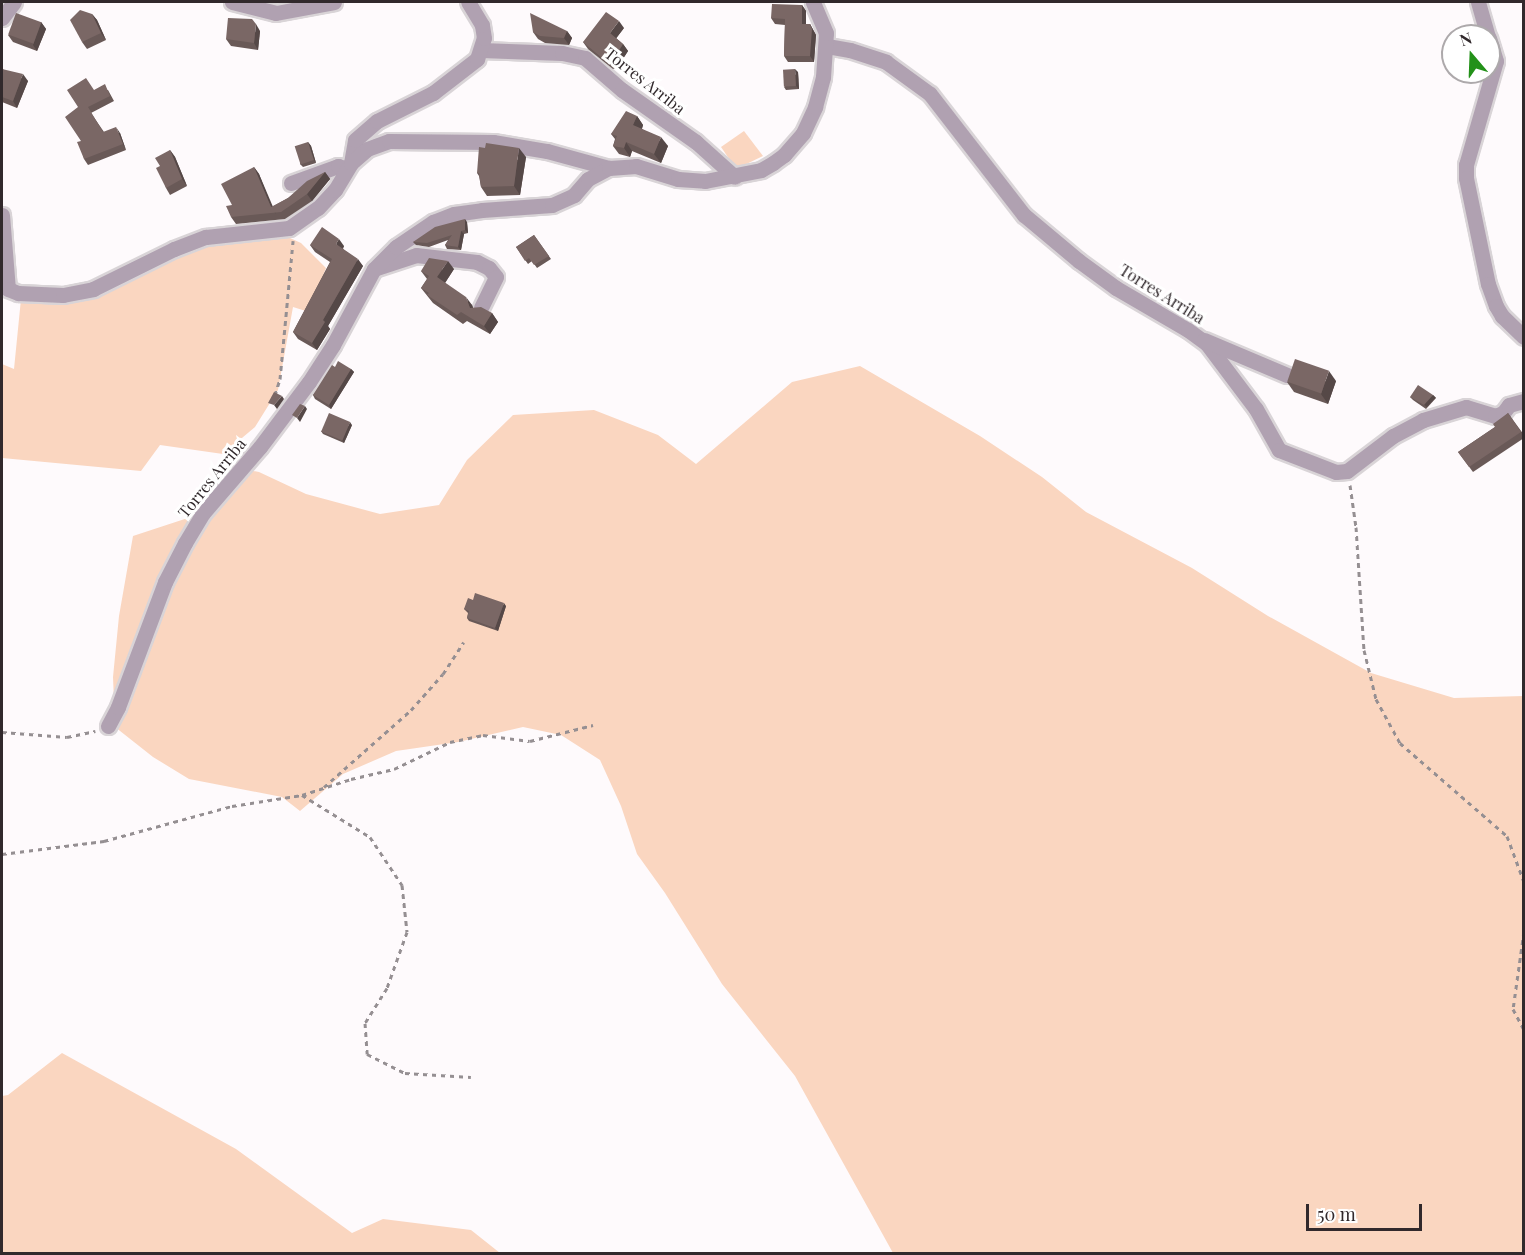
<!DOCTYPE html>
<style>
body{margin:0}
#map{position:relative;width:1525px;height:1255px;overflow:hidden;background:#fefafc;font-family:"Playfair Display",serif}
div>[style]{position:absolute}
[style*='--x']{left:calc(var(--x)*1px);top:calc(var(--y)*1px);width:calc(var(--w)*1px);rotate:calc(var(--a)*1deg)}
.green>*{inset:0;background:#fad6c0}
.path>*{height:3px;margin-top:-1.5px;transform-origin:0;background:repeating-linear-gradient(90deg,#958f92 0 4.5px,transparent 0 9px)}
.roads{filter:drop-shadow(2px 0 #d9d4d7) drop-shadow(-2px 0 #d9d4d7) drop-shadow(0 2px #d9d4d7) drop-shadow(0 -2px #d9d4d7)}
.minor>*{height:15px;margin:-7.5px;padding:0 7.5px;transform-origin:7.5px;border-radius:7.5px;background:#b0a1b1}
.wall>*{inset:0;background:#695957}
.shaded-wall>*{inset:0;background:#554847;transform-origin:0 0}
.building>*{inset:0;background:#7a6765;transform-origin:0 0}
span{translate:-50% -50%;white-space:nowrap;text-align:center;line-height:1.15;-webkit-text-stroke:6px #fff;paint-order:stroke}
.street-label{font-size:16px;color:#31292c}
.frame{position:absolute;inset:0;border:3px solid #31292c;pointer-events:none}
.north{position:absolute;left:1441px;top:24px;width:60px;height:60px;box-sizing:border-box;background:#fff;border:2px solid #ada9ab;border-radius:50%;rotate:341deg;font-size:16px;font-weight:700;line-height:24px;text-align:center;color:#31292c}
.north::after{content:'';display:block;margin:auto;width:21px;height:27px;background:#239119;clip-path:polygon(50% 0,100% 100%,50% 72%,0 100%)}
.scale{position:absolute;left:1306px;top:1204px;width:116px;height:27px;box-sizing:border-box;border:3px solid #31292c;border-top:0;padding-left:8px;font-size:18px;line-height:21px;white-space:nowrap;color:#31292c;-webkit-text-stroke:4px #fff;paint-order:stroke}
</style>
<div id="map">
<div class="green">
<div style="clip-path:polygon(744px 131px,763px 156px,736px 169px,721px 147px)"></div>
<div style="clip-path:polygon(279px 233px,301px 243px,326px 268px,309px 312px,293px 307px,278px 390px,255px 427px,223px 454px,160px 445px,141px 471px,2px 458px,2px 364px,14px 369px,21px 299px,65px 299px,210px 240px)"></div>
<div style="clip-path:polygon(860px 366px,980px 436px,1042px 477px,1086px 512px,1192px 568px,1268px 616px,1371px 673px,1454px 698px,1523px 696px,1523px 1253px,893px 1253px,795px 1076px,722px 984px,665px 893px,637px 854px,621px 806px,600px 760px,561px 735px,523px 727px,458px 742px,396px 751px,343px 774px,300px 811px,282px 797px,189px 779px,153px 757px,115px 727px,113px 677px,119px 616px,133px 536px,203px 513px,242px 469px,259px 472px,306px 494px,380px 514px,439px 505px,467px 460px,513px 415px,594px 410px,658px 435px,696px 464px,792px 382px)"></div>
<div style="clip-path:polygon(62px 1053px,236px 1149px,352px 1233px,383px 1219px,471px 1230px,500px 1253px,2px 1253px,2px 1096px,8px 1095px)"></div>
</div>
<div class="path">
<div style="--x:275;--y:395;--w:17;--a:-73"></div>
<div style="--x:280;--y:379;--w:139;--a:-84.6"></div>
<div style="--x:1350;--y:485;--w:42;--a:81.9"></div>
<div style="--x:1356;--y:527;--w:123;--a:86.3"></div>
<div style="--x:1364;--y:650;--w:50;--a:76.2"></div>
<div style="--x:1376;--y:699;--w:50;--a:61.4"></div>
<div style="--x:1400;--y:743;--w:142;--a:41"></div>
<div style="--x:1507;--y:836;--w:49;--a:69.7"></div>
<div style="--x:2;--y:732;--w:65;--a:4.4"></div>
<div style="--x:67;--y:737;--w:29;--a:-12"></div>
<div style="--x:324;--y:787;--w:116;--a:-41.5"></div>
<div style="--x:411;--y:710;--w:48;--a:-48.4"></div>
<div style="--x:443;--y:674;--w:38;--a:-57"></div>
<div style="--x:302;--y:795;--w:80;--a:31.7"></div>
<div style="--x:370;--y:837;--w:58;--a:56.3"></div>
<div style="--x:402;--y:885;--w:47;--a:83.9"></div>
<div style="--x:407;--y:932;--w:59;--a:109.7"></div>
<div style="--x:387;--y:988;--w:41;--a:122.2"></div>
<div style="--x:365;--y:1023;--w:31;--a:86"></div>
<div style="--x:367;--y:1054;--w:42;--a:26.6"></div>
<div style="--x:405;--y:1073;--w:66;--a:3.5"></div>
<div style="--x:2;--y:854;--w:103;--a:-7.3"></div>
<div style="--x:104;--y:841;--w:133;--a:-15.3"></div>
<div style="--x:232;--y:806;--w:71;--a:-8.9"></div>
<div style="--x:302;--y:795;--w:52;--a:-18.1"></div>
<div style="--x:351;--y:779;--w:44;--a:-13.1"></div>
<div style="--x:394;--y:769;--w:62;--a:-25.7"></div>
<div style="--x:450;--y:742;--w:34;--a:-12"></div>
<div style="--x:483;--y:735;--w:47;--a:7.3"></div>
<div style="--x:530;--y:741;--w:65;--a:-14.3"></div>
<div style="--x:1524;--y:931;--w:79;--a:98"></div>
<div style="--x:1513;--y:1009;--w:24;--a:62"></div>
</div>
<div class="roads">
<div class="minor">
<div style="--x:232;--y:2;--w:45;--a:14"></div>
<div style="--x:276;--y:13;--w:59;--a:-10.7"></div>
<div style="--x:1478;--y:2;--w:35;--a:74"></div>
<div style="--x:2;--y:18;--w:20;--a:-53"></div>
<div style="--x:1489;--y:38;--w:24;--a:73"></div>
<div style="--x:1496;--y:61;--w:108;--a:106.1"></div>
<div style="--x:1466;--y:165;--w:13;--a:90"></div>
<div style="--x:1466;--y:178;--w:108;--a:78.3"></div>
<div style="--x:1488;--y:284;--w:23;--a:70"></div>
<div style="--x:1496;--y:306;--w:12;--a:59"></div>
<div style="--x:1502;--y:316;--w:30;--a:44"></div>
<div style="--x:827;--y:46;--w:23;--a:10"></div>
<div style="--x:850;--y:50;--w:38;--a:18"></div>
<div style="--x:886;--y:62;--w:54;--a:36"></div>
<div style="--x:930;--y:94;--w:153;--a:52.2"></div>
<div style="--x:1024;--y:215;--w:72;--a:39.9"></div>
<div style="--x:1079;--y:261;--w:46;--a:36.1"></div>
<div style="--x:1116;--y:288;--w:83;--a:30.3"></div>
<div style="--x:1188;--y:330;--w:24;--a:36"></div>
<div style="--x:1207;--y:344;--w:81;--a:53"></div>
<div style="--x:1256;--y:409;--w:47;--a:60.7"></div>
<div style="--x:1279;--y:450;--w:61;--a:21.1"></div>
<div style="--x:1336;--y:472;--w:11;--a:-5"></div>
<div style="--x:1347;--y:471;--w:58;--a:-37.3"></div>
<div style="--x:1393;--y:436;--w:34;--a:-28"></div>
<div style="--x:1423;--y:420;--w:45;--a:-16.8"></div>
<div style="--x:1466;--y:407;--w:30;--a:17"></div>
<div style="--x:1495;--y:416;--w:9;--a:-21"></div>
<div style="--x:1503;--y:413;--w:10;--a:-53"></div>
<div style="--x:1509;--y:405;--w:16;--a:-15"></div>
<div style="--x:481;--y:50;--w:81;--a:2.1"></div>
<div style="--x:562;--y:53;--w:24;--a:12"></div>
<div style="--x:585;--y:58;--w:49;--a:40.9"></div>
<div style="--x:622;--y:90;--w:90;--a:35.1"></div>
<div style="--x:696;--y:142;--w:52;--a:41.9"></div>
<div style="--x:351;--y:163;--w:23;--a:-80"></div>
<div style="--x:355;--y:140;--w:29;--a:-41"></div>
<div style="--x:377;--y:121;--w:63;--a:-26.6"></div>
<div style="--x:433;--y:93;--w:56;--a:-37.7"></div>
<div style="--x:477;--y:59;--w:22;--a:-72"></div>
<div style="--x:484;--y:38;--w:13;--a:-99"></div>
<div style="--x:482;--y:25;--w:27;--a:-121"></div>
<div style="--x:291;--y:183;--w:50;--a:-19.9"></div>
<div style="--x:338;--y:166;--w:9;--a:18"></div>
<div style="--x:2;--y:215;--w:74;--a:85.4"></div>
<div style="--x:8;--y:289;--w:11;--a:22"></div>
<div style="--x:18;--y:293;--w:45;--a:2.5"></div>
<div style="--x:63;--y:295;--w:31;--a:-11"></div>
<div style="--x:93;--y:289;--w:90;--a:-26.3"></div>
<div style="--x:174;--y:249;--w:34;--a:-21"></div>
<div style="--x:206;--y:237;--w:83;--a:-6.2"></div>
<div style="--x:289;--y:228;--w:35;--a:-35"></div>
<div style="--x:318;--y:208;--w:25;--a:-47"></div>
<div style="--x:335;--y:190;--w:31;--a:-59"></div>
<div style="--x:351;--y:163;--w:21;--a:-41"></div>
<div style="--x:367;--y:149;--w:23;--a:-20"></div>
<div style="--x:389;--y:141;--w:104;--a:0.6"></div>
<div style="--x:493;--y:142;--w:55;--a:9.5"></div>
<div style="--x:547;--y:151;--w:64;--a:15.3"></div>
<div style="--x:377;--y:268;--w:41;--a:-18.4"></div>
<div style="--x:416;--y:255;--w:61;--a:6.5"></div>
<div style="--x:477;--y:262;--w:13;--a:27"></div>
<div style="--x:489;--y:268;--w:11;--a:52"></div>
<div style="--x:496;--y:277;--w:34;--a:116"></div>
<div style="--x:1204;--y:340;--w:90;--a:22.9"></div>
<div style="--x:108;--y:726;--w:21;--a:-62"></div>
<div style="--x:118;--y:707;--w:134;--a:-69.4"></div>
<div style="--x:165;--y:582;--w:44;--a:-62.9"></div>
<div style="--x:185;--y:543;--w:35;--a:-59"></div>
<div style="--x:203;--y:513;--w:87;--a:-49.2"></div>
<div style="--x:260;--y:447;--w:81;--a:-53"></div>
<div style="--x:309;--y:382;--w:44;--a:-57"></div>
<div style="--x:333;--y:345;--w:86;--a:-61.7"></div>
<div style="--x:374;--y:269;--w:31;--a:-45"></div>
<div style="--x:396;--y:247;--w:45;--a:-34"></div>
<div style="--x:433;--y:222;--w:22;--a:-21"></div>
<div style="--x:454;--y:214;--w:28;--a:-8"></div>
<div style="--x:482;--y:210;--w:70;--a:-4.1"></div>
<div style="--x:552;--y:205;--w:24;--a:-24"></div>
<div style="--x:574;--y:195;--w:21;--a:-49"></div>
<div style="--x:588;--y:179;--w:24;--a:-28"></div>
<div style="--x:609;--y:168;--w:27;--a:-4"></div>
<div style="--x:636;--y:166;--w:44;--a:17.2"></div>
<div style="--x:678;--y:179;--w:27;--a:4"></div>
<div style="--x:705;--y:181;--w:57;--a:-11.1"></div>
<div style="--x:761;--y:170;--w:14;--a:-30"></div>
<div style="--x:773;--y:163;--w:14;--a:-36"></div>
<div style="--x:784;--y:155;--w:29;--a:-49"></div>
<div style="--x:803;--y:133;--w:29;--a:-65"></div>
<div style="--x:815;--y:107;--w:31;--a:-75"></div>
<div style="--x:823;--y:77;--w:44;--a:-86.1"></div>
<div style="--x:826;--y:33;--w:34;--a:-113"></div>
</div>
</div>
<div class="wall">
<div style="clip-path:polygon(802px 5px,806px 11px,806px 24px,810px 24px,816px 35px,814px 62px,788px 62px,784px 56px,785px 25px,775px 24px,771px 18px)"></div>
<div style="clip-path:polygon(92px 14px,97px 20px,106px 40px,87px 49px,82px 42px)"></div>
<div style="clip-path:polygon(41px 22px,46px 29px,37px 51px,13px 42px,8px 35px)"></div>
<div style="clip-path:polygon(624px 28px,616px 38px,623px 44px,628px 51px,617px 68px,613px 69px,588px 49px,583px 42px)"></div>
<div style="clip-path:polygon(260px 31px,258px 50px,231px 46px,226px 39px)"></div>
<div style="clip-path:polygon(567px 31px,572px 38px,569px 45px,545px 43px,538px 39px,533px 32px)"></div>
<div style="clip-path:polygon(2px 69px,28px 81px,17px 108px,2px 102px)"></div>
<div style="clip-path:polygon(798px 72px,799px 89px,786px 90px,784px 87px)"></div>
<div style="clip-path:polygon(94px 90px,108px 90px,114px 101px,91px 113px,104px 132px,120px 133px,126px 150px,88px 165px,84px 159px,81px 141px,78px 107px)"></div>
<div style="clip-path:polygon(637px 116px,643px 125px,642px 129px,668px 146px,661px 163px,632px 151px,630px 157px,619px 154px,613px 146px,615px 139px,611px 134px)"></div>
<div style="clip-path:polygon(308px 142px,311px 146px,316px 163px,303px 167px,300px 164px)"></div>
<div style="clip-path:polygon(170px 150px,175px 157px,187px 186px,170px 195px,166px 188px,160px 166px)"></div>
<div style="clip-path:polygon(526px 157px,520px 195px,487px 196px,481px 187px,479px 176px,477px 173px)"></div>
<div style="clip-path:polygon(254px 167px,259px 174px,272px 207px,288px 198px,325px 172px,330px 179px,312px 201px,285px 219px,236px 224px,231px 217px,232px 205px)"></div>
<div style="clip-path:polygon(467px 222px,468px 233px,464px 234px,461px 250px,447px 249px,445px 245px,448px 240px,429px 247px,416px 245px,413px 242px)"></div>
<div style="clip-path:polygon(534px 235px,551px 259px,537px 268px,532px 261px,528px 264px,516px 247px)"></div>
<div style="clip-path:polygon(310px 245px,344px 246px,343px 249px,363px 266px,328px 326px,330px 329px,317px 350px,298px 339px,293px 332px,330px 262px,315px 252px)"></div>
<div style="clip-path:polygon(454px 269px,445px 283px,472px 305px,473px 308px,492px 313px,498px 322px,490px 334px,467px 321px,463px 324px,433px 303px,421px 288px,427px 279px,421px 271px)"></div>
<div style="clip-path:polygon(335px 367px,351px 369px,354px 372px,331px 409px,315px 399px,313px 395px)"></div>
<div style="clip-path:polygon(1336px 381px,1328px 404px,1294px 392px,1287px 382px)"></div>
<div style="clip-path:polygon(1433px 395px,1436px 398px,1426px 409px,1413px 400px,1410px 397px)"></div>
<div style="clip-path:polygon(1508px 413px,1524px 435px,1524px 438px,1473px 472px,1458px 452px,1495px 427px)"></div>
<div style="clip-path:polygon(352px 425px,344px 443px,323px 434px,321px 431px)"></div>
<div style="clip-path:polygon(473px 600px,506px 606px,498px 631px,469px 621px,467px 618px,468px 613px,464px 609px)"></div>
</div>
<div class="shaded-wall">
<div style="clip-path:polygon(802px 5px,806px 11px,806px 30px,802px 24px)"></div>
<div style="clip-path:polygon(92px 14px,97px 20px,106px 40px,101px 33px)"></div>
<div style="clip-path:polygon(619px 21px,624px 28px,615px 40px,610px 33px)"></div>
<div style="clip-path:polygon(41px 22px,46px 29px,37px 51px,33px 45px)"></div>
<div style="clip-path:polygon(256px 24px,260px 31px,258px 50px,254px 43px)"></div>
<div style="clip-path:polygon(810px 24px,816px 35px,814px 62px,810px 56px)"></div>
<div style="clip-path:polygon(567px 31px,572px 38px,569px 45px,564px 38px)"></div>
<div style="clip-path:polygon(623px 44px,628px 51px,617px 68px,612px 62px)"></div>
<div style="clip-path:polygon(795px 69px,798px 72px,799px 89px,796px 86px)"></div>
<div style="clip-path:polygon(23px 74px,28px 81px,17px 108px,13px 101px)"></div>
<div style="clip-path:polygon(637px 116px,643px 125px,640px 134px,633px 125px)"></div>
<div style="clip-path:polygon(116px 127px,120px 133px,126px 150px,123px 144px)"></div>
<div style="clip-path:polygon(661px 137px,668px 146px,661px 163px,654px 154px)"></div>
<div style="clip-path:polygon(308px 142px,311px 146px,316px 163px,314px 160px)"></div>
<div style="clip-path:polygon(626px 142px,632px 151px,630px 157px,624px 148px)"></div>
<div style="clip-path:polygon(519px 148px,526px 157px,520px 195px,514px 186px)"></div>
<div style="clip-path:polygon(170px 150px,175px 157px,187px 186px,182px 179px)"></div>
<div style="clip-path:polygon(254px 167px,259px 174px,276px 214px,271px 207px)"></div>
<div style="clip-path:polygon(325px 172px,330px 179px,312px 201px,307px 194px)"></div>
<div style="clip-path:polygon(465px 219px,467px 222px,468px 233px,465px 230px)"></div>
<div style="clip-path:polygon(461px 231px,464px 234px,461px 250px,458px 247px)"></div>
<div style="clip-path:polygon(339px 239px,344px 246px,341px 251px,336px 244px)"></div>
<div style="clip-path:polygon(358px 259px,363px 266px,328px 326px,330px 329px,317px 350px,312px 343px,323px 320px)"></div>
<div style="clip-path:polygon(448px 261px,454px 269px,443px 286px,437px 277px)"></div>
<div style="clip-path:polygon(466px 297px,472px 305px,476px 316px,470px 308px)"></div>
<div style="clip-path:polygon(492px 313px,498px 322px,490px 334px,484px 326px)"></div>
<div style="clip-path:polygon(351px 369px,354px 372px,331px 409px,329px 405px)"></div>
<div style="clip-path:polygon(1329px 371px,1336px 381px,1328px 404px,1321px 394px)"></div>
<div style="left:1433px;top:395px;width:4px;height:13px;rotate:45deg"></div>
<div style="clip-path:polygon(282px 396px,284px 399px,277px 409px,274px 405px)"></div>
<div style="clip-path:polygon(305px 406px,307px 409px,300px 422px,297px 418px)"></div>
<div style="clip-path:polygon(350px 422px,352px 425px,344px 443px,342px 440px)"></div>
<div style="clip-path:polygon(504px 603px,506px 606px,498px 631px,495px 628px)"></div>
</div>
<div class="building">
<div style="clip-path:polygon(772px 4px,802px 5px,802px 24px,810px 24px,812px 29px,810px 56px,784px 56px,785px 19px,771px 18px)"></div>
<div style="clip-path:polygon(80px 10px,92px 14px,101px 33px,82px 42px,70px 20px)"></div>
<div style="clip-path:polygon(606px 12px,619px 21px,610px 33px,623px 44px,612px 62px,608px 63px,583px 42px)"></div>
<div style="left:16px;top:13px;width:27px;height:23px;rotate:20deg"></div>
<div style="clip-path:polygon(530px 13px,567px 31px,564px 38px,540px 36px,533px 32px)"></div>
<div style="clip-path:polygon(228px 18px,252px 19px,256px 24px,254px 43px,226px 39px)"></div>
<div style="clip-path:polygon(2px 69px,23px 74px,13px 101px,2px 97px)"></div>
<div style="left:795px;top:69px;width:17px;height:12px;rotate:87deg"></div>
<div style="clip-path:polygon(86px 78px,94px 90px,105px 84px,110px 96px,88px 107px,103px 132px,116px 127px,123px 144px,84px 159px,77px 142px,81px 141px,65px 117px,78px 107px,67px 90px)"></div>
<div style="clip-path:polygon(626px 111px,637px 116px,633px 125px,661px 137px,654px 154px,626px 142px,624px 148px,613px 146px,617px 136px,611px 134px)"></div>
<div style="left:308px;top:142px;width:19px;height:14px;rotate:72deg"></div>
<div style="clip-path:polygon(486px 143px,519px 148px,514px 186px,481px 187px,479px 173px,477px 173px,479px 147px,485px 148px)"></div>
<div style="clip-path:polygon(170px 150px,182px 179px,166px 188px,156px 168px,160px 166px,155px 158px)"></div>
<div style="clip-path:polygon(254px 167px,271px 207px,288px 198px,307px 181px,325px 172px,307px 194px,281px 212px,231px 217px,226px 206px,232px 205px,221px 184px)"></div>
<div style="clip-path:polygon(465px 219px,465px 230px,461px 231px,458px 247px,445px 245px,452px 235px,427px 243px,413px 242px,435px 227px)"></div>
<div style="clip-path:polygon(322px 227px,339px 239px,336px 244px,358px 259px,323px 320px,325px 322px,312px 343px,293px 332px,332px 259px,310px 245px)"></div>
<div style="clip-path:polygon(534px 235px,549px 256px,534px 265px,529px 258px,525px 261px,516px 247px)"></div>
<div style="clip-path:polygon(429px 258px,448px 261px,437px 277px,466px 297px,470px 308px,481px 307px,492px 313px,484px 326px,461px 312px,457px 315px,427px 295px,429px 293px,421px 288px,429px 276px,421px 271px)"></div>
<div style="left:1295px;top:359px;width:36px;height:24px;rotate:19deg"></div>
<div style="clip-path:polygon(338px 361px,351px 369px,329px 405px,313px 395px,332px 365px,335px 367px)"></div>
<div style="clip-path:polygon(1418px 385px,1433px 395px,1424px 405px,1410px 397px)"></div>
<div style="clip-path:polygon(274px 392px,282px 396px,274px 405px,268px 403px)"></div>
<div style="clip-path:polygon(300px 404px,305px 406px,297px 418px,292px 415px)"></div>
<div style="left:329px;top:413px;width:23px;height:20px;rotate:23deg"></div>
<div style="clip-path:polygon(1508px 413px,1521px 432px,1469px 467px,1458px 452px,1495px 427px,1493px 424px)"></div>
<div style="clip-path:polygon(475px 593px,504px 603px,495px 628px,467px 618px,469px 611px,464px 609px,468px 598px,473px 600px)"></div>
</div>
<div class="street-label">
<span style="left:645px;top:81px;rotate:38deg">Torres Arriba</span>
<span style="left:1162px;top:294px;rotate:32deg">Torres Arriba</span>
<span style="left:212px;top:478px;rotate:-51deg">Torres Arriba</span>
</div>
<div class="frame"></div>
<div class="north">N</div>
<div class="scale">50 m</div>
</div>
